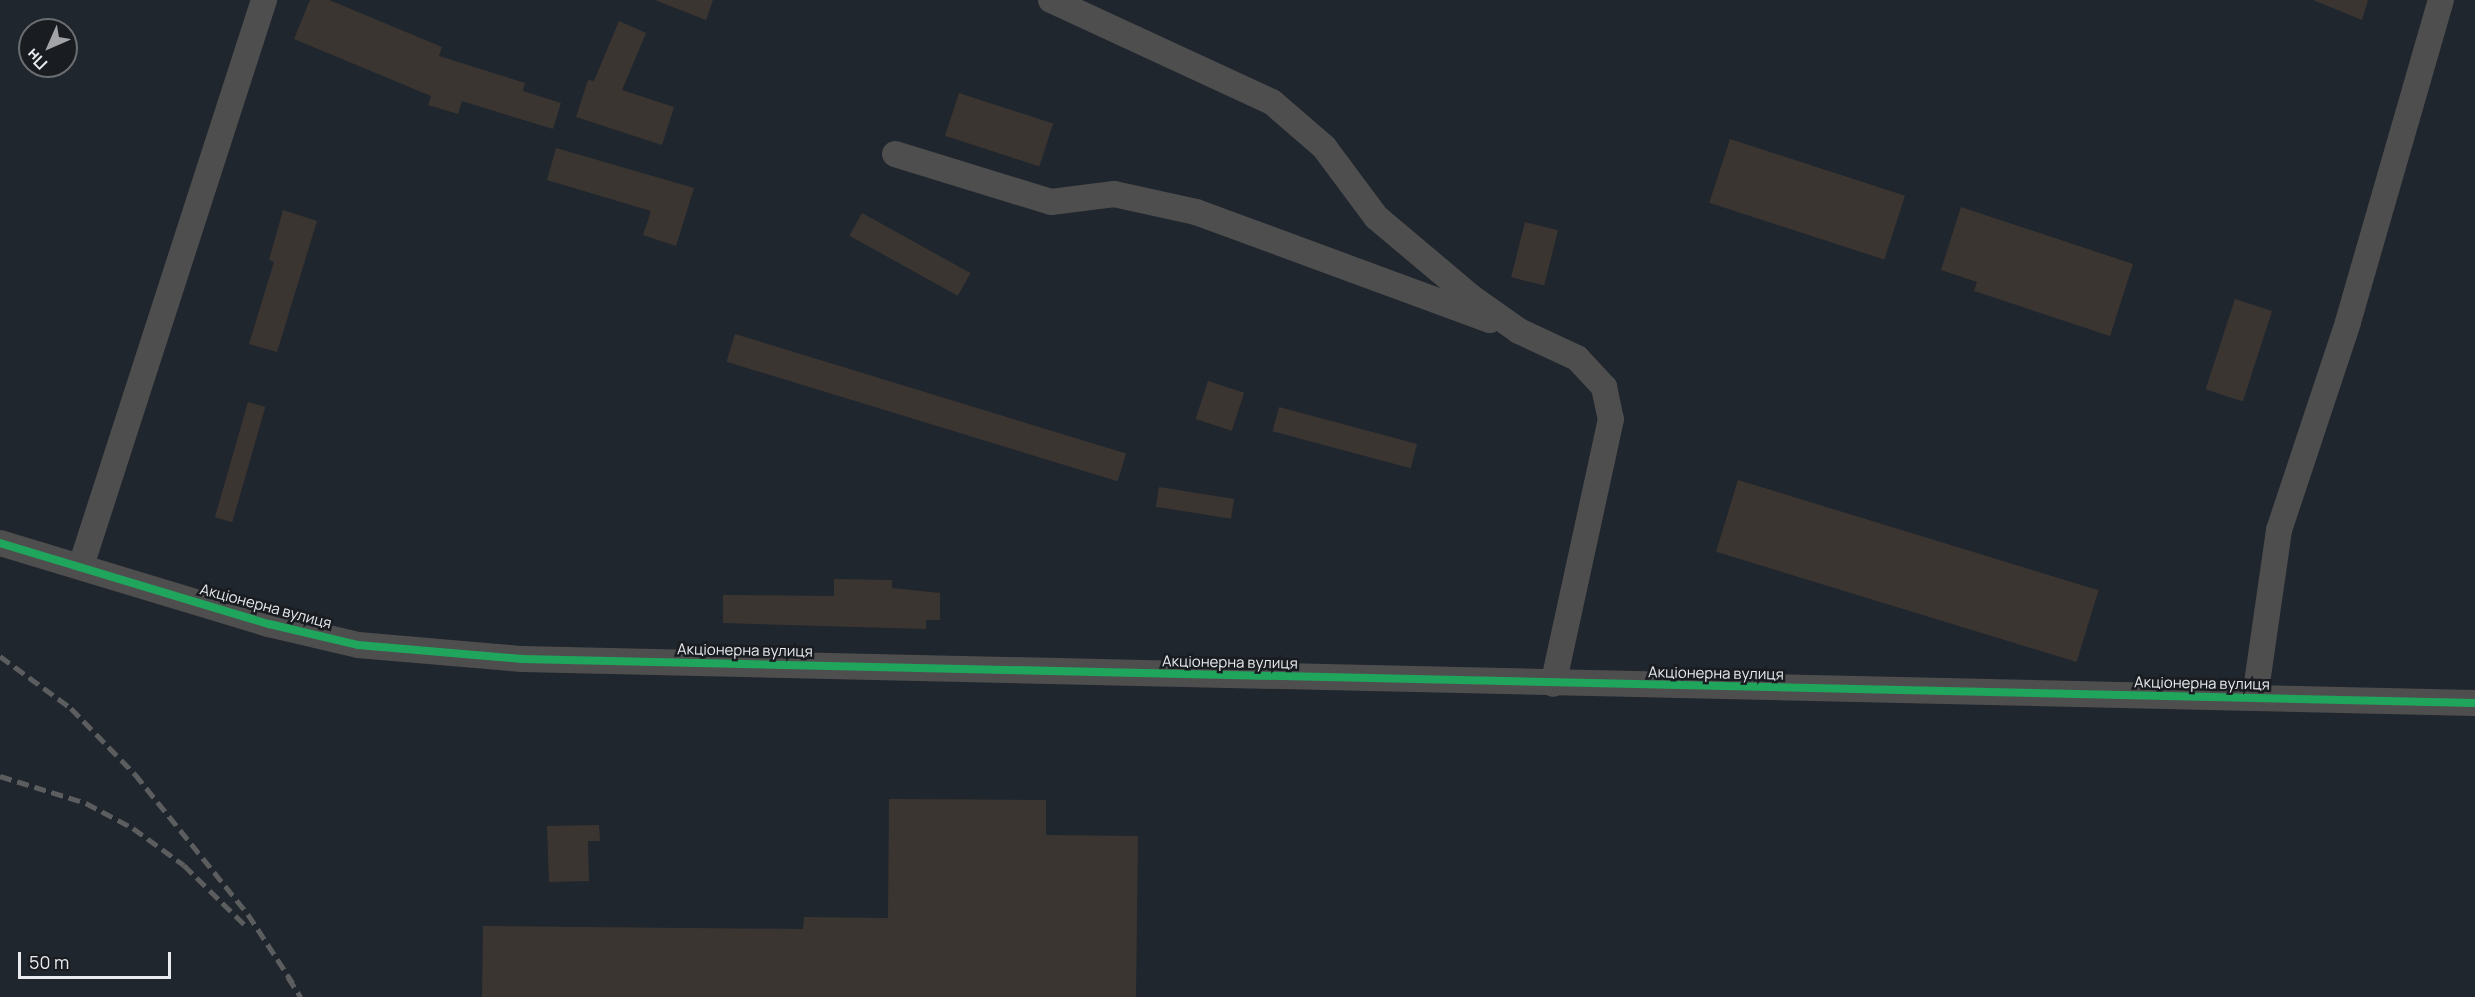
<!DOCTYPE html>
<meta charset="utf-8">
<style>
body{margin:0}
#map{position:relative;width:2475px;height:997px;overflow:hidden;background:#1a1c1f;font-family:Manrope,sans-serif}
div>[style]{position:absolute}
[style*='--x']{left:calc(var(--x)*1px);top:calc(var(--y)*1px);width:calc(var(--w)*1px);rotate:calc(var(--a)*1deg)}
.built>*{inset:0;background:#20262d}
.building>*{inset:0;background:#3b3532;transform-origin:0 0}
.minor>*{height:26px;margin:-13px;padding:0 13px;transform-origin:13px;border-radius:13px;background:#4f4e4f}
.rail>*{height:4.5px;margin-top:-2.25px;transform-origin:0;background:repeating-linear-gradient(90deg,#5c5d5e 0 12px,transparent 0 18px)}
.cycleway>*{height:8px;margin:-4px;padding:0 4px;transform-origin:4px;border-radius:4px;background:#20a55d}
span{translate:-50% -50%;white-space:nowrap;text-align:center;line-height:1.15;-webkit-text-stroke:5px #191c20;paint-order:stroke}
.street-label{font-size:15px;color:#e9ebee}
.north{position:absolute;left:18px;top:18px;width:60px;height:60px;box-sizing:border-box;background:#191c20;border:2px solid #6c6f72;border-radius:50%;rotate:225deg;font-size:16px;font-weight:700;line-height:24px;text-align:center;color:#e9ebee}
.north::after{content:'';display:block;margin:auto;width:21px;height:27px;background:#a1a3a6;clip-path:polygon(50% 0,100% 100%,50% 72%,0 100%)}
.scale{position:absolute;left:18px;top:952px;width:153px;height:27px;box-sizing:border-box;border:3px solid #e9ebee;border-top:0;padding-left:8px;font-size:18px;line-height:21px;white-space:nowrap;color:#e9ebee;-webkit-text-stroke:4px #191c20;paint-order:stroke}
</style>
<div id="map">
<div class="built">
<div style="clip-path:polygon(evenodd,0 0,2475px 0,2475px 997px,0 997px,0 0,30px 30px,66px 30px,66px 66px,30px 66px,30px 30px)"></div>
</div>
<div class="building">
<div style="clip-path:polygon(310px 0,329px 0,442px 47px,439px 56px,525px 83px,523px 91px,561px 103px,553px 129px,462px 101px,458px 114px,428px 105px,431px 96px,294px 39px)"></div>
<div style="clip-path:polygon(655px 0,713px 0,706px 20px)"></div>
<div style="clip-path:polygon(2313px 0,2368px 0,2362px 20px)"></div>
<div style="clip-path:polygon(619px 21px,646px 33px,622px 90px,674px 107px,662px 145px,576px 117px,588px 80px,594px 81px)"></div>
<div style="left:959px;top:93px;width:99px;height:45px;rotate:18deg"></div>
<div style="left:1730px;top:139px;width:184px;height:67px;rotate:18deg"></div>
<div style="clip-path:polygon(556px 148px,694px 188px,676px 246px,643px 235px,651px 211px,547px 180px)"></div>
<div style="clip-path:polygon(1961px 207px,2133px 264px,2110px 336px,1974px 291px,1977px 282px,1941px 270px)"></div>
<div style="clip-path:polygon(283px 210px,317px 221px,277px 352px,249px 344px,274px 262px,269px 260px)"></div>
<div style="left:862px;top:213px;width:124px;height:26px;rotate:29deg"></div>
<div style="left:1525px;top:222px;width:34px;height:57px;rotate:14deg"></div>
<div style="left:2235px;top:299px;width:39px;height:95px;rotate:18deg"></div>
<div style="left:735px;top:334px;width:409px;height:29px;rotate:17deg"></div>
<div style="left:1208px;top:381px;width:38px;height:40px;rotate:18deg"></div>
<div style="left:248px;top:402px;width:18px;height:120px;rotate:16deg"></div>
<div style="left:1279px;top:407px;width:143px;height:25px;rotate:15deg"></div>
<div style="left:1738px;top:480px;width:377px;height:75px;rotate:17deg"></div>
<div style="left:1159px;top:487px;width:76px;height:20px;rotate:9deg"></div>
<div style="clip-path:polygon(834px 579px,892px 580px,892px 588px,940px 593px,940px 620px,926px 620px,926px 629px,723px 623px,723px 595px,834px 596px)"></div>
<div style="clip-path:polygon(889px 799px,1046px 800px,1046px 835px,1138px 836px,1136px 997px,482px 997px,483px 926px,803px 929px,804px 917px,888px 918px)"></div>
<div style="clip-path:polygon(599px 825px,600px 841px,588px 841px,589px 881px,549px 882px,547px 826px)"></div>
</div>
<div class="minor">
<div style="--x:1051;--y:0;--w:243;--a:24.8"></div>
<div style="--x:1272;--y:102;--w:69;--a:40.9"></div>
<div style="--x:1324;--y:147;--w:87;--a:53.4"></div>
<div style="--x:1376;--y:217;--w:124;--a:40.1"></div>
<div style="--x:1471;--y:297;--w:59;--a:35.3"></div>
<div style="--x:1519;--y:331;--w:64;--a:25"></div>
<div style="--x:1577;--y:358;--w:40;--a:47"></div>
<div style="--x:1604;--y:387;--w:33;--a:78"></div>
<div style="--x:1611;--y:419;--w:271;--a:102.3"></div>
<div style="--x:895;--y:154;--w:163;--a:17.1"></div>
<div style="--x:1051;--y:202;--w:64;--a:-7.2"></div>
<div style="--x:1114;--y:194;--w:84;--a:12.4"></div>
<div style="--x:1196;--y:212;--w:313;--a:20.2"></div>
<div style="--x:0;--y:543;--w:281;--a:16.8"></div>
<div style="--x:269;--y:624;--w:91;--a:13.3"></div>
<div style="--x:358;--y:645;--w:165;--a:4.9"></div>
<div style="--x:522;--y:659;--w:1953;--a:1.29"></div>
<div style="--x:81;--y:566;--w:595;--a:-72.08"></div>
<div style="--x:2255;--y:697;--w:169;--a:-81.8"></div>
<div style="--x:2279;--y:530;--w:219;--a:-71.6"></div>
<div style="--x:2348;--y:322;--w:335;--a:-73.9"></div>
</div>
<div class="rail">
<div style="--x:0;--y:656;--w:88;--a:36.2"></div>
<div style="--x:71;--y:708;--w:92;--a:45.9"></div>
<div style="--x:135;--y:774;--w:180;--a:51.1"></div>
<div style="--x:248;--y:914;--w:82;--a:56.9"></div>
<div style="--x:0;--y:776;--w:90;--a:17.4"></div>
<div style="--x:86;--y:803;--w:53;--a:28"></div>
<div style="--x:133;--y:828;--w:63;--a:36"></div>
<div style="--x:184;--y:865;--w:90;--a:44.5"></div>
<div style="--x:288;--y:977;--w:24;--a:57"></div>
</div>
<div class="cycleway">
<div style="--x:0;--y:543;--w:281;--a:16.8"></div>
<div style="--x:269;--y:624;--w:91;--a:13.3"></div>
<div style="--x:358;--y:645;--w:165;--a:4.9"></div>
<div style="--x:522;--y:659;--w:1953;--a:1.29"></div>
</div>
<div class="street-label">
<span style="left:266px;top:606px;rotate:15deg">Акціонерна вулиця</span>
<span style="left:745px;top:650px;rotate:1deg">Акціонерна вулиця</span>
<span style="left:1230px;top:662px;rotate:1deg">Акціонерна вулиця</span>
<span style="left:1716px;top:673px;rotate:1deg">Акціонерна вулиця</span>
<span style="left:2202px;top:683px;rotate:1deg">Акціонерна вулиця</span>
</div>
<div class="north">Пн</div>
<div class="scale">50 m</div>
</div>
